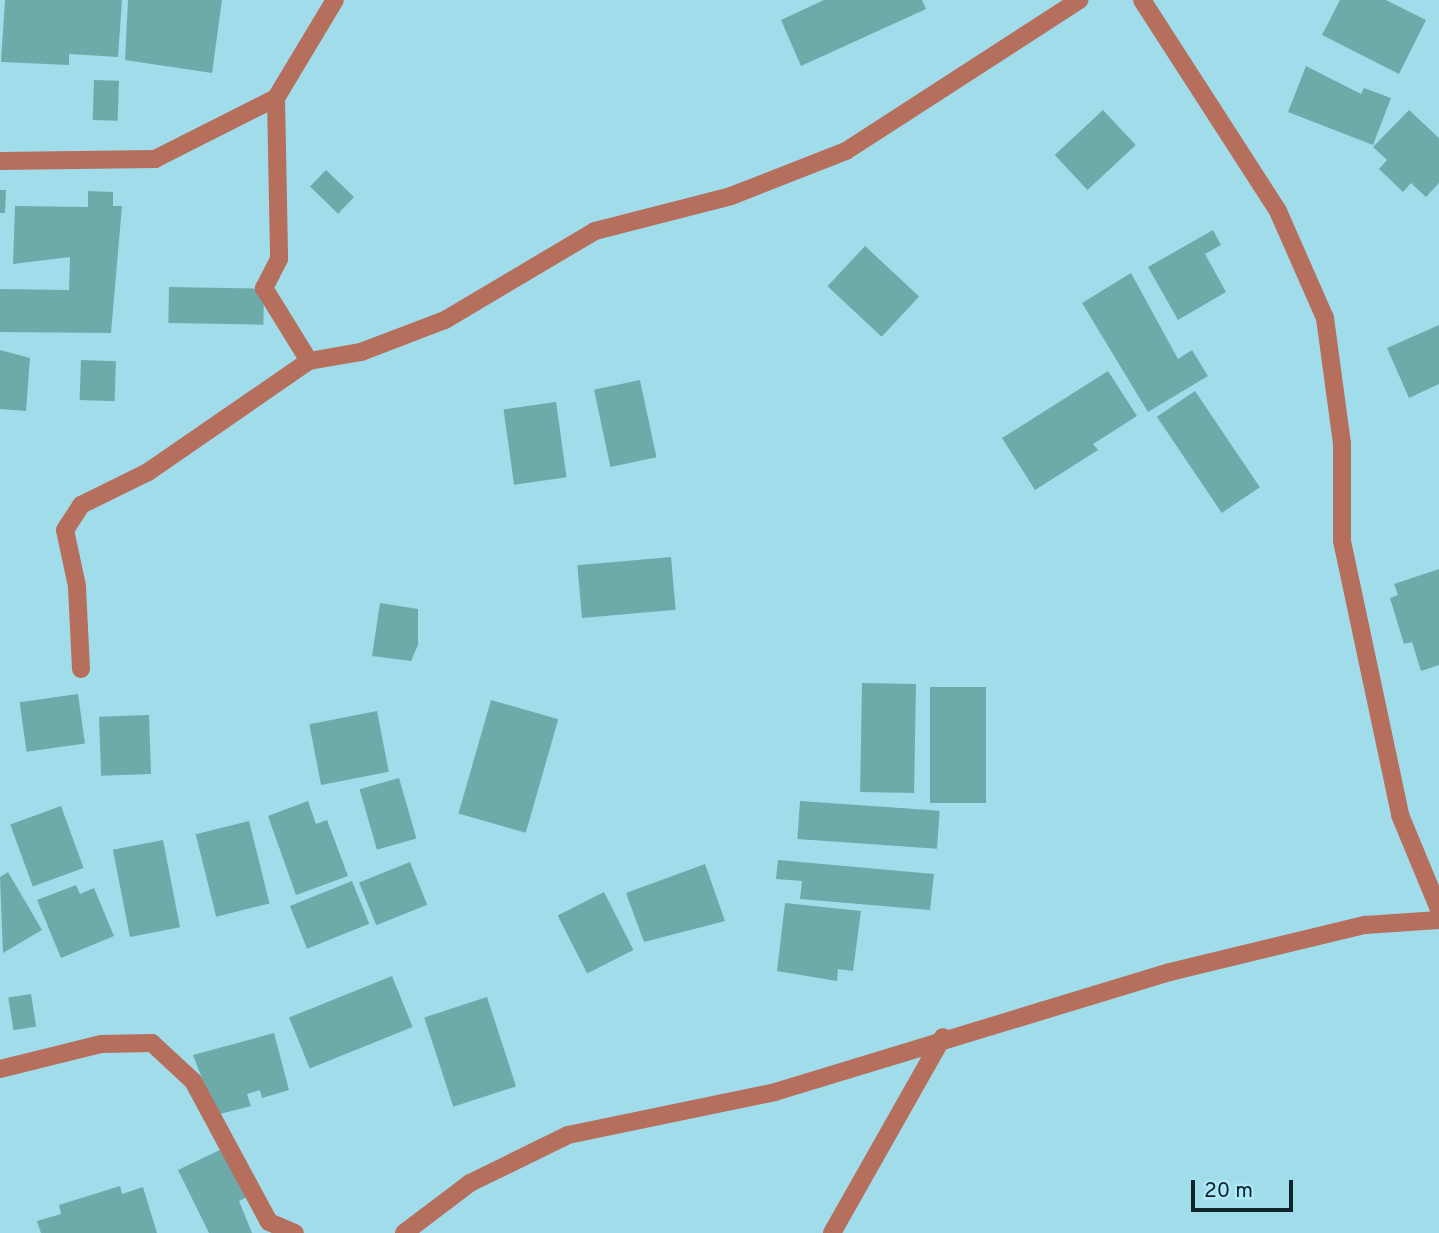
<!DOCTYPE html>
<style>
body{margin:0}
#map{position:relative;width:1439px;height:1233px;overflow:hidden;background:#a1dceb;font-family:Overpass,sans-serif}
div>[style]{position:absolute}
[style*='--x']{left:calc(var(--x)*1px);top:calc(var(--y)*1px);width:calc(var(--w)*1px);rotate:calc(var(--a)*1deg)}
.building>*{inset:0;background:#6dabab;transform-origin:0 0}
.minor>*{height:18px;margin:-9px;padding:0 9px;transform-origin:9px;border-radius:9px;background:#b56f5c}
span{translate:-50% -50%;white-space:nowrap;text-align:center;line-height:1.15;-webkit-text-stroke:5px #ade9f9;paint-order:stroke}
.scale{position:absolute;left:1191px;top:1180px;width:102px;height:32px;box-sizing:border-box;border:4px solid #0d252b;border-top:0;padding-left:9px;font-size:21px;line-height:24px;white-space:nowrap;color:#0d252b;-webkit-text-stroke:5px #ade9f9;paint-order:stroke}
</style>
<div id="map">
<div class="building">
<div style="clip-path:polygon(5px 0,122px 0,118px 57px,69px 54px,69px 65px,1px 62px)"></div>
<div style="clip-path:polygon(128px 0,222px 0,212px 73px,125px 60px)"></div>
<div style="clip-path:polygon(824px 0,922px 0,926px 9px,801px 66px,781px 20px)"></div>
<div style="clip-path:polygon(1340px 0,1386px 0,1426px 20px,1399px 74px,1322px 35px)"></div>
<div style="clip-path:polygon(1306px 66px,1361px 94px,1364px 88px,1391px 98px,1373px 145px,1288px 112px)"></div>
<div style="left:94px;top:80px;width:25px;height:40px;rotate:2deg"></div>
<div style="left:1103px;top:110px;width:48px;height:66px;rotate:47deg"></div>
<div style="clip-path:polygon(1409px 110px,1439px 138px,1439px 183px,1426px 197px,1411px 183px,1403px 192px,1379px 169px,1387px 160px,1373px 147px)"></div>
<div style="left:326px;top:170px;width:39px;height:23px;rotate:44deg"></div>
<div style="clip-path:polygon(0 190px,6px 190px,5px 213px,0 213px)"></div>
<div style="clip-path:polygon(88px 191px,113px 192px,113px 206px,122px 206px,111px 333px,0 332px,0 289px,69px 290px,70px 257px,13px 264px,15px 206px,88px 207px)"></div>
<div style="clip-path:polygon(1213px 230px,1221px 245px,1205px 254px,1226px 292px,1178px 320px,1148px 267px)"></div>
<div style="left:865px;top:246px;width:74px;height:55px;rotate:43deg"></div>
<div style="clip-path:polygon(1131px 273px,1178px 359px,1192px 350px,1208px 376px,1148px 412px,1082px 303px)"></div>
<div style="left:169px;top:287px;width:95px;height:36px;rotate:1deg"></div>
<div style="clip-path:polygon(1439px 325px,1439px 384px,1409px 398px,1387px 348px)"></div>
<div style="clip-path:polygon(0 350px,30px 358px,26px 411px,0 409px)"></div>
<div style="left:81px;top:360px;width:35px;height:40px;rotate:2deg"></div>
<div style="clip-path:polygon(1108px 371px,1137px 416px,1093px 444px,1098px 450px,1035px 490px,1002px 438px)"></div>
<div style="left:640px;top:380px;width:79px;height:47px;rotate:78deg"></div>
<div style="left:1195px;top:391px;width:116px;height:46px;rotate:56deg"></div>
<div style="left:556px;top:402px;width:76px;height:53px;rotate:82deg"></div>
<div style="left:671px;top:557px;width:53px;height:94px;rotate:85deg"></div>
<div style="clip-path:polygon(1439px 569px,1439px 665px,1421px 671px,1412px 642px,1404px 644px,1390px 598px,1398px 595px,1394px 584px)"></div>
<div style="clip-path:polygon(380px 603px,418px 609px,418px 645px,411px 661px,372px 656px)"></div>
<div style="left:862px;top:683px;width:54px;height:109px;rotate:1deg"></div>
<div style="left:930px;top:687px;width:56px;height:116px"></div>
<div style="left:78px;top:694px;width:50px;height:59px;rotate:82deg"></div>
<div style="left:491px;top:700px;width:70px;height:118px;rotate:16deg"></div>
<div style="left:377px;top:711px;width:62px;height:69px;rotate:79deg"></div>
<div style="left:149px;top:715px;width:59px;height:50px;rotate:88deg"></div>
<div style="left:399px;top:778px;width:63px;height:41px;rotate:74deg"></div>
<div style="clip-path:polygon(308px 801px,316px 824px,327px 820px,348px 876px,296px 895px,268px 816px)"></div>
<div style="left:800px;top:801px;width:140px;height:38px;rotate:4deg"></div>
<div style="left:61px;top:806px;width:66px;height:54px;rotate:70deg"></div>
<div style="left:249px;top:821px;width:85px;height:55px;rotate:76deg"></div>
<div style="left:163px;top:840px;width:89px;height:51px;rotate:79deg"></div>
<div style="clip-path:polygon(778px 860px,934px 874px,930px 910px,800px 899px,802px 881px,776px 879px)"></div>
<div style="left:410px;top:862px;width:46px;height:55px;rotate:68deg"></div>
<div style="clip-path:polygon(705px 864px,725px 921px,644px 942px,626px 893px)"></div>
<div style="clip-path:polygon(8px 872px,42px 930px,3px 953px,0 877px)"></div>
<div style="left:352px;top:881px;width:46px;height:67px;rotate:68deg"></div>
<div style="clip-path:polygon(76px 885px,80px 894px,94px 888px,114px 936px,61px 958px,37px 900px)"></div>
<div style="left:604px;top:892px;width:65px;height:52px;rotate:63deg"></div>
<div style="clip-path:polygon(785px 903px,861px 911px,853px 971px,838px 969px,837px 981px,777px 971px)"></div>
<div style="left:392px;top:976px;width:55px;height:111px;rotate:68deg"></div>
<div style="left:31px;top:994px;width:33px;height:23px;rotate:81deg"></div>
<div style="left:487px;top:997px;width:94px;height:66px;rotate:72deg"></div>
<div style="clip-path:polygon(274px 1033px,289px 1090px,262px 1098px,260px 1090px,247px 1094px,251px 1106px,216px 1115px,193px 1055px)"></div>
<div style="clip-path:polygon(224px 1148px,247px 1197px,239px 1201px,252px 1233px,209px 1233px,178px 1170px)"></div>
<div style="clip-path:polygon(120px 1186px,122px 1194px,143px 1187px,157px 1233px,41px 1233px,37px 1221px,61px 1214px,59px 1205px)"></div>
</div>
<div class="minor">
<div style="--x:1142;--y:0;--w:251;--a:57.2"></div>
<div style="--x:1278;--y:211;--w:117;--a:66.3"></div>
<div style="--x:1325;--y:318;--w:126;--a:82.3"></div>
<div style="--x:1342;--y:443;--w:98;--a:90"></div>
<div style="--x:1342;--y:541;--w:280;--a:78"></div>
<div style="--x:1400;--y:815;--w:102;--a:67.5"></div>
<div style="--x:276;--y:98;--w:161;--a:88.9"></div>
<div style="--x:279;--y:259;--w:33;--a:117"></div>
<div style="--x:264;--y:288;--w:86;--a:58.3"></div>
<div style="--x:309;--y:361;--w:53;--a:-9.8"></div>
<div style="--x:361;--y:352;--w:90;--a:-20.9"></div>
<div style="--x:445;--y:320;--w:174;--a:-30.7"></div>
<div style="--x:595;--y:231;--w:140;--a:-14.4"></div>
<div style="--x:731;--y:196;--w:123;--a:-21.4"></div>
<div style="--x:846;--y:151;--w:278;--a:-32.9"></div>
<div style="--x:0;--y:161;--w:155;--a:-0.7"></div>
<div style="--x:155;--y:159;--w:136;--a:-26.8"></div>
<div style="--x:276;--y:98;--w:114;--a:-59"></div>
<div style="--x:81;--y:669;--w:83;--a:-92.8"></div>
<div style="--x:77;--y:586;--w:57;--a:-102.1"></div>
<div style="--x:65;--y:530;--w:30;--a:-57"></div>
<div style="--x:81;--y:505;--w:75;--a:-26.2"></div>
<div style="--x:148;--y:472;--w:196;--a:-34.6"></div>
<div style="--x:0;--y:1069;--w:104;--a:-13.9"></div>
<div style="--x:101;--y:1044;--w:51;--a:-1.1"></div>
<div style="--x:152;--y:1043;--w:56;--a:42.8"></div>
<div style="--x:193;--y:1081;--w:160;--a:61.7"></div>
<div style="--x:269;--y:1222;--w:28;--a:23"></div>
<div style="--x:404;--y:1233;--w:83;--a:-37.1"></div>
<div style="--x:470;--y:1183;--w:109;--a:-26.1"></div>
<div style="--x:568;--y:1135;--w:211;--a:-11.7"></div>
<div style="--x:775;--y:1092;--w:413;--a:-16.9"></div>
<div style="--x:1170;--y:972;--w:201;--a:-13.6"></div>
<div style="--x:1365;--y:925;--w:74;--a:-3.9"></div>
<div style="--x:832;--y:1233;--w:225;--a:-60.5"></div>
</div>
<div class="scale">20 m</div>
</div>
